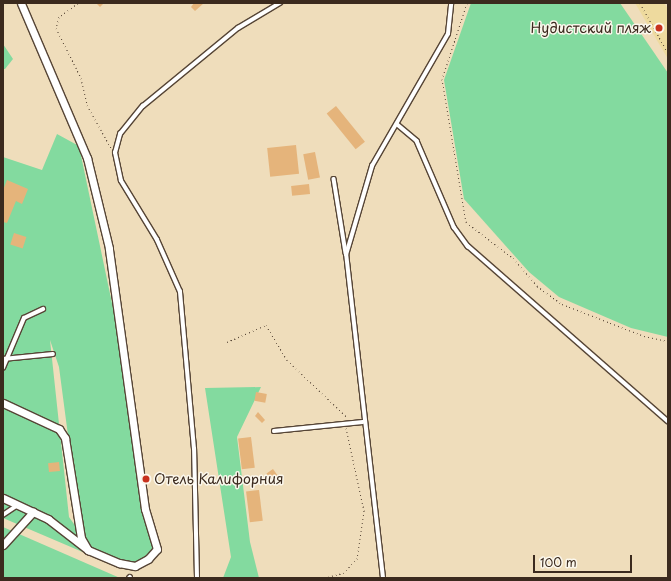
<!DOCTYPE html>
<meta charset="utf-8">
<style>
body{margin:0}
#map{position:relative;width:671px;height:581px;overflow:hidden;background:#efddbb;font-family:"Playpen Sans",sans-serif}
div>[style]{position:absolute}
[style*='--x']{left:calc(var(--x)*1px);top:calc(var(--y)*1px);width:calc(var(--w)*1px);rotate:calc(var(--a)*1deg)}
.green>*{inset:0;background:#83da9f}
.sand>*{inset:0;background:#eeda9e}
.building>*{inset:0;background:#e5b47b;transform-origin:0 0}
.path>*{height:1px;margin-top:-0.5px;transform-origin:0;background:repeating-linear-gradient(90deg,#564536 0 1px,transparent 0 4px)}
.roads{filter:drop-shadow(1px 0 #564536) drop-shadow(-1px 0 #564536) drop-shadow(0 1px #564536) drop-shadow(0 -1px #564536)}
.lane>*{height:3.5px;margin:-1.75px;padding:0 1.75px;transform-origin:1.75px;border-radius:1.75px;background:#fff}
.street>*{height:7px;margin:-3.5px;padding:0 3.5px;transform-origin:3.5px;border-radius:3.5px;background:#fff}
.dots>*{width:11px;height:11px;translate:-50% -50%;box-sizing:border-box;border:2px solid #fbf7ec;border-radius:50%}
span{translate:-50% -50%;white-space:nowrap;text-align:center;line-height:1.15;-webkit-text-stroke:3px #fbf7ec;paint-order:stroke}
.poi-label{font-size:14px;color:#3b2a1e}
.right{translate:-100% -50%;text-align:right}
.left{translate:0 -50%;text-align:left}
.frame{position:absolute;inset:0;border:4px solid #3b2a1e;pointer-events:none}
.scale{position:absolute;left:533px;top:555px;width:99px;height:18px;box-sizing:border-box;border:2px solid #3b2a1e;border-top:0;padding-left:5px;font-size:12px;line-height:14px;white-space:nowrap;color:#3b2a1e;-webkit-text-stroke:3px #fbf7ec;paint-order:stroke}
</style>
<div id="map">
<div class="green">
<div style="clip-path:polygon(471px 3px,620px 3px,668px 73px,668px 337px,631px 328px,559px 297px,529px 272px,464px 199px,444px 80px)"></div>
<div style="clip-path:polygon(3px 44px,13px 59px,5px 69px,3px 69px)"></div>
<div style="clip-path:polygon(evenodd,57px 134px,79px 146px,117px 327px,155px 548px,135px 564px,93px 551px,99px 559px,3px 518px,3px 157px,42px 170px,57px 134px,50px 340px,59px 367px,81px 534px,69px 517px,50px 340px)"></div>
<div style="clip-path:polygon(261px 387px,237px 437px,250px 542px,259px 578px,223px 578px,231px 557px,205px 388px)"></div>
<div style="clip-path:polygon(3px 527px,120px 578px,3px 578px)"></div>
</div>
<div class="sand">
<div style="clip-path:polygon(635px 3px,664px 3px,668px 9px,668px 59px)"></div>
</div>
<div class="building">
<div style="clip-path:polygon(96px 3px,104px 3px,100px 7px)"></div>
<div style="clip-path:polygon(194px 3px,204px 3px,195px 11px,191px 7px)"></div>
<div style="left:336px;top:106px;width:46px;height:12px;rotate:51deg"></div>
<div style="left:296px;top:145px;width:29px;height:29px;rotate:84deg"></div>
<div style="left:315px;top:152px;width:26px;height:12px;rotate:79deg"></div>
<div style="clip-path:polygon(7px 180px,28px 189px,22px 204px,16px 201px,7px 223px,3px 222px,3px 190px)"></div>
<div style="left:309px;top:184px;width:10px;height:18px;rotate:84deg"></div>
<div style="left:14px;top:233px;width:13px;height:12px;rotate:18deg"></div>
<div style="left:256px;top:392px;width:11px;height:9px;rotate:10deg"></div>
<div style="clip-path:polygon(258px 412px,265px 420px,262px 423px,255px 416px)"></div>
<div style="left:251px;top:437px;width:31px;height:13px;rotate:83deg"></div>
<div style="left:59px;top:462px;width:9px;height:11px;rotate:84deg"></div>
<div style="left:273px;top:469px;width:12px;height:8px;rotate:55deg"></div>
<div style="left:259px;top:490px;width:31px;height:13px;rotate:83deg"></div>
</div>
<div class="path">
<div style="--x:78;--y:3;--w:24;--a:144"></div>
<div style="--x:59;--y:17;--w:11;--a:105"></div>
<div style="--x:56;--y:28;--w:56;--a:63.4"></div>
<div style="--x:81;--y:78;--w:28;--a:77"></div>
<div style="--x:87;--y:105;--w:49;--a:60.8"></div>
<div style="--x:467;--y:3;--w:80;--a:108.2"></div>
<div style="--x:442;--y:79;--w:145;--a:80.5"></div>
<div style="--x:466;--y:222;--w:59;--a:37.5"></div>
<div style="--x:513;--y:258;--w:37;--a:49"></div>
<div style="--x:537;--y:286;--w:31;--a:36"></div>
<div style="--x:562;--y:304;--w:88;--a:21.3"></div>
<div style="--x:644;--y:336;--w:25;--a:12"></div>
<div style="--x:640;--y:3;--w:57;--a:60.8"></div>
<div style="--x:227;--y:342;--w:43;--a:-23.6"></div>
<div style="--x:266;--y:325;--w:41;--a:59"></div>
<div style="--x:287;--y:360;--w:84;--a:43.6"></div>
<div style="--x:324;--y:578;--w:20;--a:-15"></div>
<div style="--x:343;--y:573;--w:20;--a:-45"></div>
<div style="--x:357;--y:559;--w:49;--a:-81.7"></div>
<div style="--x:364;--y:511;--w:85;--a:-102.2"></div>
</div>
<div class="roads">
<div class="lane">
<div style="--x:397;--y:124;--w:26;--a:40"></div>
<div style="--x:417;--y:141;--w:94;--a:66.7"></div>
<div style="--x:454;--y:227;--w:24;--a:54"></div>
<div style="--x:468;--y:246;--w:266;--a:41.2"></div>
<div style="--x:334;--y:179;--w:75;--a:80.8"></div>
<div style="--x:3;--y:359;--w:50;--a:-5.7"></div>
<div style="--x:3;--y:368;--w:54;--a:-67.2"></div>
<div style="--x:24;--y:318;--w:21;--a:-25"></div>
<div style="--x:274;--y:431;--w:89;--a:-5.8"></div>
<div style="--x:3;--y:515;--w:18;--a:-34"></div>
<div style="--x:129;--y:578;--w:1;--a:-45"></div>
<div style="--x:197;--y:578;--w:129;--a:-91.3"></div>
<div style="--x:194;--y:449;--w:158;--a:-95.1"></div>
<div style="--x:180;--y:292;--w:57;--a:-113.9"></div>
<div style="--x:157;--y:240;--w:69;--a:-121.4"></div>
<div style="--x:121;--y:181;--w:29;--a:-102"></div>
<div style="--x:115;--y:153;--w:20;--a:-75"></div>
<div style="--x:120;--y:134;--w:36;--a:-51"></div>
<div style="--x:143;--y:106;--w:123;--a:-39.4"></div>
<div style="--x:238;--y:28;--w:49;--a:-30.8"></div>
<div style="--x:383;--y:578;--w:325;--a:-96.5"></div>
<div style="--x:346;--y:255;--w:93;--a:-73.7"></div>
<div style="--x:372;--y:166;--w:152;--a:-60.1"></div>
<div style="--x:448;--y:34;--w:31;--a:-84"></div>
</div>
<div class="street">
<div style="--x:3;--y:403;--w:62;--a:24.9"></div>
<div style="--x:59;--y:429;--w:11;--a:56"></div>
<div style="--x:65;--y:438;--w:101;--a:80.9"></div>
<div style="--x:81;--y:538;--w:14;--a:60"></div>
<div style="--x:88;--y:550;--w:34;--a:23"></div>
<div style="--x:119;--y:563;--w:16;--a:11"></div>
<div style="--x:135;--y:566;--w:15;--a:-28"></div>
<div style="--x:148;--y:559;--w:13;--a:-48"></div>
<div style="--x:157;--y:549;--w:42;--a:-106.7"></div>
<div style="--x:145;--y:509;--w:263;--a:-97.9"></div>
<div style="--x:109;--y:248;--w:93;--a:-103.7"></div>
<div style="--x:87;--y:158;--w:168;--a:-113.1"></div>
<div style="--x:3;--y:498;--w:50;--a:25"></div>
<div style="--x:48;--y:519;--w:51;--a:37.8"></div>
<div style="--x:3;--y:545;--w:45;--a:-47.7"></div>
</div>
</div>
<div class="dots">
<div style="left:659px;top:28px;background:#c8321e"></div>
<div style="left:146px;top:479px;background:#c8321e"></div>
</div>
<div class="poi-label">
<span class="right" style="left:651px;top:28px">Нудистский пляж</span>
<span class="left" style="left:154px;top:479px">Отель Калифорния</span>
</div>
<div class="frame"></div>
<div class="scale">100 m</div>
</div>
